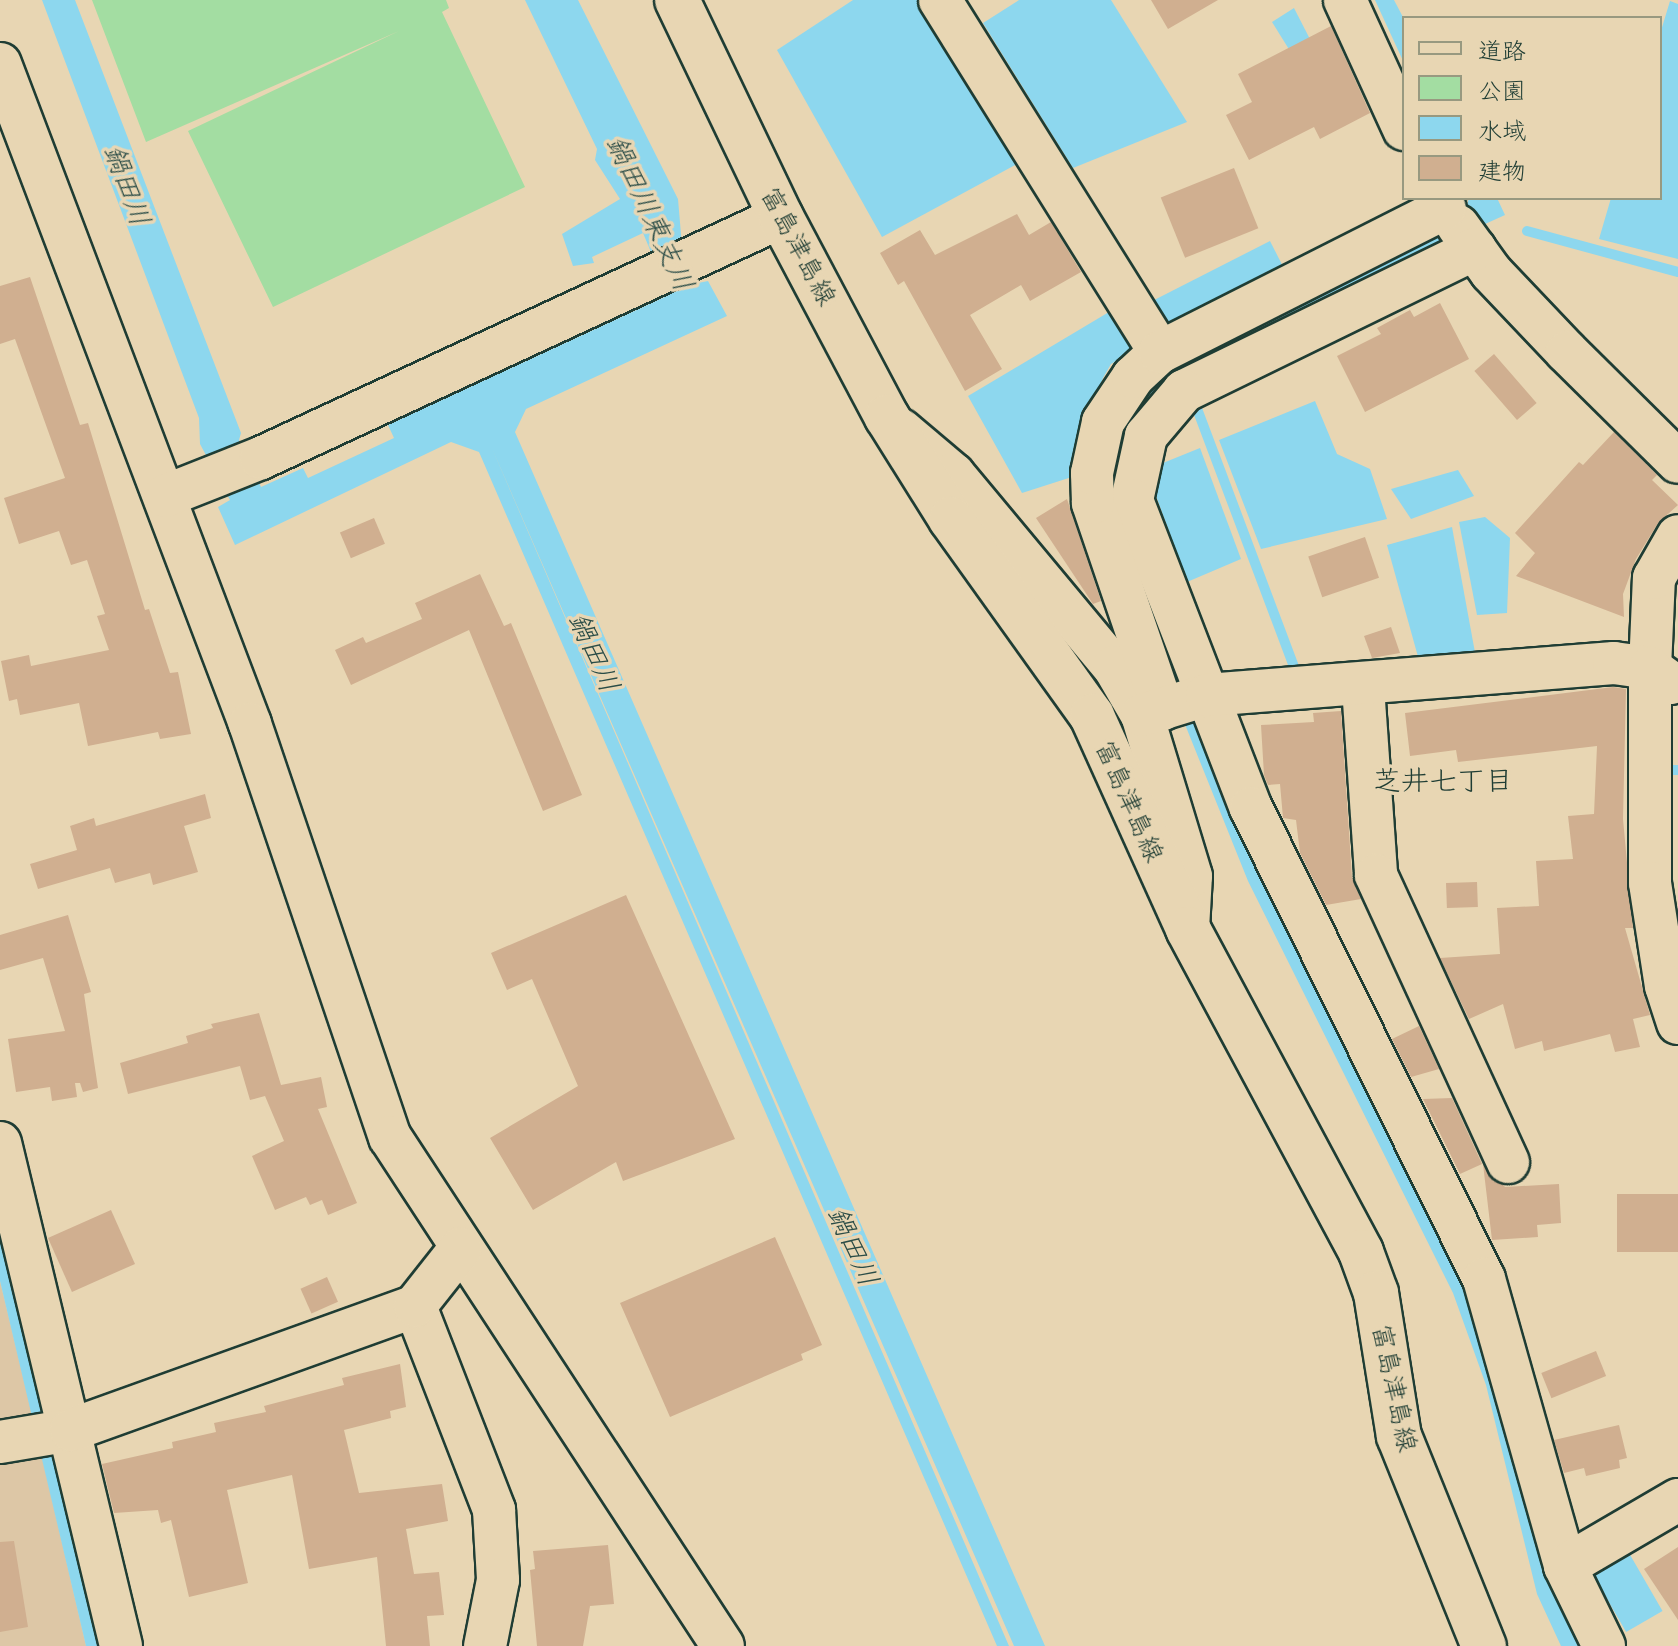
<!DOCTYPE html>
<meta charset="utf-8">
<style>
body{margin:0}
#map{position:relative;width:1678px;height:1646px;overflow:hidden;background:#e8d6b3;font-family:"Patrick Hand","Klee One",sans-serif}
div>[style]{position:absolute}
[style*='--x']{left:calc(var(--x)*1px);top:calc(var(--y)*1px);width:calc(var(--w)*1px);rotate:calc(var(--a)*1deg)}
.built>*{inset:0;background:#ddc7a6}
.green>*{inset:0;background:#a3dda2}
.water>*{inset:0;background:#8dd7ee;transform-origin:0 0}
.stream>*{height:10px;margin:-5px;padding:0 5px;transform-origin:5px;border-radius:5px;background:#8dd7ee}
.building>*{inset:0;background:#d0af90;transform-origin:0 0}
.roads{filter:drop-shadow(2px 0 #1f3d34) drop-shadow(-2px 0 #1f3d34) drop-shadow(0 2px #1f3d34) drop-shadow(0 -2px #1f3d34)}
.minor>*{height:42px;margin:-21px;padding:0 21px;transform-origin:21px;border-radius:21px;background:#e8d6b3}
.major>*{height:44px;margin:-22px;padding:0 22px;transform-origin:22px;border-radius:22px;background:#e8d6b3}
span{translate:-50% -50%;white-space:nowrap;text-align:center;line-height:1.15;-webkit-text-stroke:7px #e8d6b3;paint-order:stroke}
.street-label{font-size:26px;color:#1f3d34}
.water-label{font-size:28px;color:#2a4c47;font-style:italic}
.neighbourhood-label{font-size:28px;color:#1f3d34}
.legend{position:absolute;left:1402px;top:16px;width:260px;height:184px;box-sizing:border-box;background:#e8d6b3;border:2px solid #989980;margin:0;padding:10px 14px;list-style:none;font-size:24px;color:#1f3d34}
.legend li{display:flex;align-items:center;gap:16px;height:40px}
.legend b{width:40px;border:2px solid #989980}
</style>
<div id="map">
<div class="built">
<div style="clip-path:polygon(0 1281px,32px 1414px,0 1419px)"></div>
<div style="clip-path:polygon(41px 1452px,86px 1646px,0 1646px,0 1459px)"></div>
</div>
<div class="green">
<div style="clip-path:polygon(92px 0,446px 0,449px 8px,442px 12px,525px 187px,273px 307px,188px 131px,399px 31px,146px 142px)"></div>
</div>
<div class="water">
<div style="clip-path:polygon(42px 0,75px 0,241px 433px,239px 440px,261px 487px,303px 468px,308px 478px,394px 438px,388px 425px,669px 295px,643px 233px,592px 257px,594px 263px,573px 266px,562px 234px,620px 199px,595px 160px,597px 149px,525px 0,578px 0,678px 199px,682px 246px,698px 283px,708px 281px,727px 316px,526px 409px,515px 432px,1045px 1646px,1014px 1646px,491px 446px,1009px 1646px,997px 1646px,479px 452px,451px 442px,235px 545px,218px 507px,230px 500px,200px 444px,199px 418px)"></div>
<div style="clip-path:polygon(853px 0,927px 0,1017px 164px,882px 237px,777px 50px)"></div>
<div style="clip-path:polygon(1019px 0,1111px 0,1187px 122px,1073px 168px,983px 23px)"></div>
<div style="clip-path:polygon(1375px 0,1394px 0,1404px 19px,1404px 63px)"></div>
<div style="clip-path:polygon(1670px 1px,1678px 4px,1678px 259px,1599px 239px,1611px 198px,1660px 198px,1660px 34px)"></div>
<div style="clip-path:polygon(1294px 8px,1314px 47px,1295px 59px,1272px 22px)"></div>
<div style="clip-path:polygon(1469px 198px,1497px 198px,1505px 215px,1379px 272px,1173px 382px,1124px 453px,1451px 1244px,1584px 1646px,1561px 1646px,1537px 1594px,1486px 1385px,1453px 1293px,1248px 881px,1112px 543px,1113px 419px,1148px 377px,1466px 208px)"></div>
<div style="left:1270px;top:241px;width:35px;height:136px;rotate:63deg"></div>
<div style="clip-path:polygon(1114px 309px,1138px 348px,1111px 364px,1103px 378px,1083px 433px,1075px 476px,1022px 493px,968px 396px)"></div>
<div style="clip-path:polygon(1315px 401px,1337px 454px,1370px 469px,1387px 519px,1261px 549px,1219px 440px)"></div>
<div style="clip-path:polygon(1200px 448px,1241px 559px,1187px 582px,1155px 493px,1158px 465px)"></div>
<div style="clip-path:polygon(1458px 470px,1474px 496px,1411px 519px,1391px 489px)"></div>
<div style="clip-path:polygon(1485px 517px,1510px 538px,1507px 613px,1477px 615px,1459px 522px)"></div>
<div style="clip-path:polygon(1452px 527px,1476px 658px,1420px 664px,1387px 545px)"></div>
<div style="clip-path:polygon(0 1227px,104px 1646px,86px 1646px,0 1281px)"></div>
<div style="left:1629px;top:1553px;width:67px;height:42px;rotate:60deg"></div>
</div>
<div class="stream">
<div style="--x:1527;--y:231;--w:156;--a:15.2"></div>
<div style="--x:1196;--y:406;--w:282;--a:69.4"></div>
<div style="--x:1665;--y:777;--w:7;--a:-90"></div>
<div style="--x:1665;--y:770;--w:13;--a:0"></div>
</div>
<div class="building">
<div style="clip-path:polygon(1151px 0,1218px 0,1168px 29px)"></div>
<div style="clip-path:polygon(1331px 26px,1370px 113px,1320px 139px,1314px 127px,1249px 160px,1226px 115px,1252px 102px,1238px 74px)"></div>
<div style="left:1234px;top:168px;width:65px;height:79px;rotate:68deg"></div>
<div style="clip-path:polygon(1017px 214px,1029px 235px,1051px 222px,1081px 272px,1030px 301px,1021px 285px,970px 315px,1002px 369px,965px 391px,904px 281px,898px 285px,880px 253px,920px 230px,935px 255px)"></div>
<div style="clip-path:polygon(30px 277px,80px 425px,88px 423px,145px 610px,149px 609px,170px 673px,178px 672px,191px 734px,160px 739px,158px 732px,88px 746px,79px 703px,20px 715px,17px 699px,9px 701px,1px 661px,29px 655px,31px 666px,109px 650px,97px 616px,105px 614px,87px 560px,71px 565px,59px 531px,19px 544px,4px 498px,65px 478px,15px 339px,0 344px,0 286px)"></div>
<div style="clip-path:polygon(1440px 303px,1469px 359px,1365px 412px,1337px 356px,1381px 334px,1377px 328px,1410px 310px,1414px 317px)"></div>
<div style="left:1494px;top:354px;width:65px;height:26px;rotate:49deg"></div>
<div style="clip-path:polygon(1614px 432px,1657px 475px,1652px 480px,1678px 505px,1658px 523px,1636px 559px,1623px 594px,1624px 617px,1516px 576px,1535px 553px,1515px 533px,1579px 462px,1583px 465px)"></div>
<div style="clip-path:polygon(1067px 499px,1101px 601px,1093px 604px,1036px 518px)"></div>
<div style="left:374px;top:518px;width:28px;height:37px;rotate:67deg"></div>
<div style="left:1365px;top:537px;width:43px;height:60px;rotate:71deg"></div>
<div style="clip-path:polygon(480px 574px,504px 626px,511px 623px,582px 795px,543px 811px,469px 630px,351px 685px,335px 650px,363px 637px,366px 643px,422px 619px,415px 603px)"></div>
<div style="clip-path:polygon(1391px 627px,1400px 653px,1372px 658px,1364px 636px)"></div>
<div style="clip-path:polygon(1613px 687px,1626px 689px,1623px 819px,1633px 928px,1625px 928px,1650px 1015px,1633px 1019px,1640px 1047px,1615px 1052px,1610px 1034px,1544px 1051px,1542px 1041px,1515px 1049px,1503px 1004px,1469px 1019px,1440px 958px,1500px 954px,1497px 908px,1539px 906px,1536px 861px,1573px 859px,1568px 816px,1594px 814px,1597px 746px,1458px 762px,1456px 750px,1410px 756px,1405px 713px)"></div>
<div style="clip-path:polygon(1341px 711px,1352px 877px,1361px 899px,1326px 905px,1300px 853px,1296px 820px,1283px 818px,1280px 784px,1268px 785px,1264px 775px,1261px 725px,1314px 722px,1313px 713px)"></div>
<div style="clip-path:polygon(205px 794px,211px 818px,184px 826px,198px 872px,153px 885px,150px 873px,115px 883px,110px 868px,38px 889px,30px 864px,77px 850px,70px 826px,94px 818px,96px 826px)"></div>
<div style="left:1477px;top:882px;width:25px;height:31px;rotate:88deg"></div>
<div style="clip-path:polygon(626px 895px,735px 1139px,623px 1181px,616px 1162px,533px 1210px,490px 1138px,578px 1086px,532px 979px,507px 990px,491px 953px)"></div>
<div style="clip-path:polygon(68px 915px,91px 992px,84px 994px,98px 1088px,83px 1092px,80px 1083px,75px 1083px,77px 1097px,52px 1101px,50px 1087px,16px 1092px,8px 1039px,65px 1031px,43px 958px,0 970px,0 935px)"></div>
<div style="clip-path:polygon(259px 1013px,281px 1085px,321px 1077px,327px 1107px,318px 1109px,357px 1203px,328px 1215px,322px 1200px,310px 1205px,306px 1197px,275px 1210px,252px 1156px,284px 1141px,265px 1096px,250px 1100px,240px 1066px,128px 1094px,120px 1063px,188px 1043px,186px 1036px,213px 1028px,211px 1024px)"></div>
<div style="clip-path:polygon(1419px 1026px,1439px 1069px,1411px 1077px,1392px 1039px)"></div>
<div style="clip-path:polygon(1452px 1098px,1482px 1164px,1460px 1174px,1423px 1099px)"></div>
<div style="clip-path:polygon(1483px 1164px,1505px 1187px,1559px 1184px,1561px 1223px,1537px 1225px,1538px 1237px,1492px 1240px)"></div>
<div style="left:1678px;top:1194px;width:58px;height:61px;rotate:90deg"></div>
<div style="left:111px;top:1210px;width:59px;height:69px;rotate:66deg"></div>
<div style="clip-path:polygon(775px 1237px,822px 1345px,801px 1354px,803px 1360px,670px 1417px,620px 1303px)"></div>
<div style="left:327px;top:1277px;width:27px;height:29px;rotate:66deg"></div>
<div style="left:1596px;top:1351px;width:27px;height:59px;rotate:68deg"></div>
<div style="clip-path:polygon(400px 1364px,406px 1407px,390px 1411px,391px 1418px,344px 1430px,359px 1493px,442px 1484px,448px 1521px,406px 1529px,414px 1574px,439px 1572px,444px 1615px,427px 1616px,430px 1646px,386px 1646px,377px 1557px,309px 1569px,292px 1475px,227px 1490px,248px 1583px,189px 1597px,171px 1520px,161px 1523px,158px 1510px,114px 1513px,102px 1464px,173px 1448px,172px 1442px,216px 1432px,214px 1423px,266px 1412px,264px 1406px,344px 1385px,342px 1378px)"></div>
<div style="clip-path:polygon(1619px 1425px,1627px 1458px,1619px 1460px,1620px 1468px,1586px 1476px,1584px 1468px,1564px 1473px,1554px 1440px)"></div>
<div style="clip-path:polygon(14px 1541px,28px 1627px,0 1632px,0 1542px)"></div>
<div style="clip-path:polygon(608px 1545px,614px 1604px,590px 1606px,583px 1646px,537px 1646px,530px 1570px,535px 1569px,533px 1551px)"></div>
<div style="clip-path:polygon(1678px 1547px,1678px 1620px,1644px 1569px)"></div>
</div>
<div class="roads">
<div class="minor">
<div style="--x:940;--y:0;--w:415;--a:58"></div>
<div style="--x:1345;--y:0;--w:142;--a:65.4"></div>
<div style="--x:0;--y:64;--w:706;--a:69.25"></div>
<div style="--x:250;--y:724;--w:436;--a:71.3"></div>
<div style="--x:390;--y:1137;--w:608;--a:56.81"></div>
<div style="--x:1458;--y:226;--w:57;--a:54.3"></div>
<div style="--x:1491;--y:272;--w:110;--a:46.5"></div>
<div style="--x:1567;--y:352;--w:156;--a:44.7"></div>
<div style="--x:1475;--y:249;--w:324;--a:154"></div>
<div style="--x:1184;--y:391;--w:59;--a:130.2"></div>
<div style="--x:1146;--y:436;--w:66;--a:102.3"></div>
<div style="--x:1132;--y:500;--w:330;--a:68.9"></div>
<div style="--x:1251;--y:808;--w:525;--a:63.68"></div>
<div style="--x:1484;--y:1279;--w:298;--a:74.2"></div>
<div style="--x:1565;--y:1566;--w:89;--a:64"></div>
<div style="--x:901;--y:430;--w:68;--a:40.2"></div>
<div style="--x:953;--y:474;--w:251;--a:50.2"></div>
<div style="--x:1114;--y:667;--w:56;--a:59.7"></div>
<div style="--x:165;--y:496;--w:103;--a:-21.6"></div>
<div style="--x:261;--y:458;--w:573;--a:-24.87"></div>
<div style="--x:1671;--y:683;--w:26;--a:-144"></div>
<div style="--x:1650;--y:668;--w:90;--a:-87.5"></div>
<div style="--x:1654;--y:578;--w:48;--a:-60.3"></div>
<div style="--x:1363;--y:687;--w:188;--a:86"></div>
<div style="--x:1376;--y:875;--w:316;--a:65.3"></div>
<div style="--x:1163;--y:709;--w:218;--a:-108.8"></div>
<div style="--x:1093;--y:503;--w:30;--a:-92"></div>
<div style="--x:1092;--y:473;--w:52;--a:-77.8"></div>
<div style="--x:1103;--y:422;--w:54;--a:-56.3"></div>
<div style="--x:1133;--y:377;--w:37;--a:-43"></div>
<div style="--x:1160;--y:352;--w:319;--a:-26.8"></div>
<div style="--x:1188;--y:929;--w:53;--a:-86.8"></div>
<div style="--x:1191;--y:876;--w:168;--a:-106.9"></div>
<div style="--x:1142;--y:715;--w:68;--a:-17.1"></div>
<div style="--x:1207;--y:695;--w:408;--a:-4.5"></div>
<div style="--x:1614;--y:663;--w:36;--a:8"></div>
<div style="--x:1650;--y:668;--w:215;--a:90"></div>
<div style="--x:1650;--y:883;--w:104;--a:81.2"></div>
<div style="--x:1666;--y:986;--w:39;--a:72"></div>
<div style="--x:0;--y:1143;--w:517;--a:76.47"></div>
<div style="--x:415;--y:1306;--w:219;--a:68.8"></div>
<div style="--x:494;--y:1510;--w:70;--a:86.7"></div>
<div style="--x:498;--y:1580;--w:67;--a:101.1"></div>
<div style="--x:0;--y:1442;--w:72;--a:-9.6"></div>
<div style="--x:71;--y:1430;--w:366;--a:-19.8"></div>
<div style="--x:415;--y:1306;--w:73;--a:-51.7"></div>
<div style="--x:1565;--y:1566;--w:131;--a:-30.3"></div>
</div>
<div class="major">
<div style="--x:677;--y:0;--w:241;--a:64.4"></div>
<div style="--x:781;--y:217;--w:226;--a:62.1"></div>
<div style="--x:887;--y:417;--w:120;--a:57.9"></div>
<div style="--x:951;--y:519;--w:242;--a:54.4"></div>
<div style="--x:1092;--y:716;--w:234;--a:65.7"></div>
<div style="--x:1188;--y:929;--w:366;--a:61.8"></div>
<div style="--x:1361;--y:1252;--w:44;--a:69.9"></div>
<div style="--x:1376;--y:1293;--w:145;--a:80.9"></div>
<div style="--x:1399;--y:1436;--w:227;--a:68"></div>
</div>
</div>
<div class="street-label">
<span style="left:799px;top:246px;rotate:62deg">富島津島線</span>
<span style="left:1130px;top:801px;rotate:66deg">富島津島線</span>
<span style="left:1395px;top:1388px;rotate:78deg">富島津島線</span>
</div>
<div class="water-label">
<span style="left:128px;top:185px;rotate:70deg">鍋田川</span>
<span style="left:651px;top:213px;rotate:65deg">鍋田川東支川</span>
<span style="left:595px;top:652px;rotate:66deg">鍋田川</span>
<span style="left:854px;top:1246px;rotate:66deg">鍋田川</span>
</div>
<div class="neighbourhood-label">
<span style="left:1443px;top:780px">芝井七丁目</span>
</div>
<ul class="legend">
<li><b style="height:10px;background:#e8d6b3"></b>道路</li>
<li><b style="height:22px;background:#a3dda2"></b>公園</li>
<li><b style="height:22px;background:#8dd7ee"></b>水域</li>
<li><b style="height:22px;background:#d0af90"></b>建物</li>
</ul>
</div>
